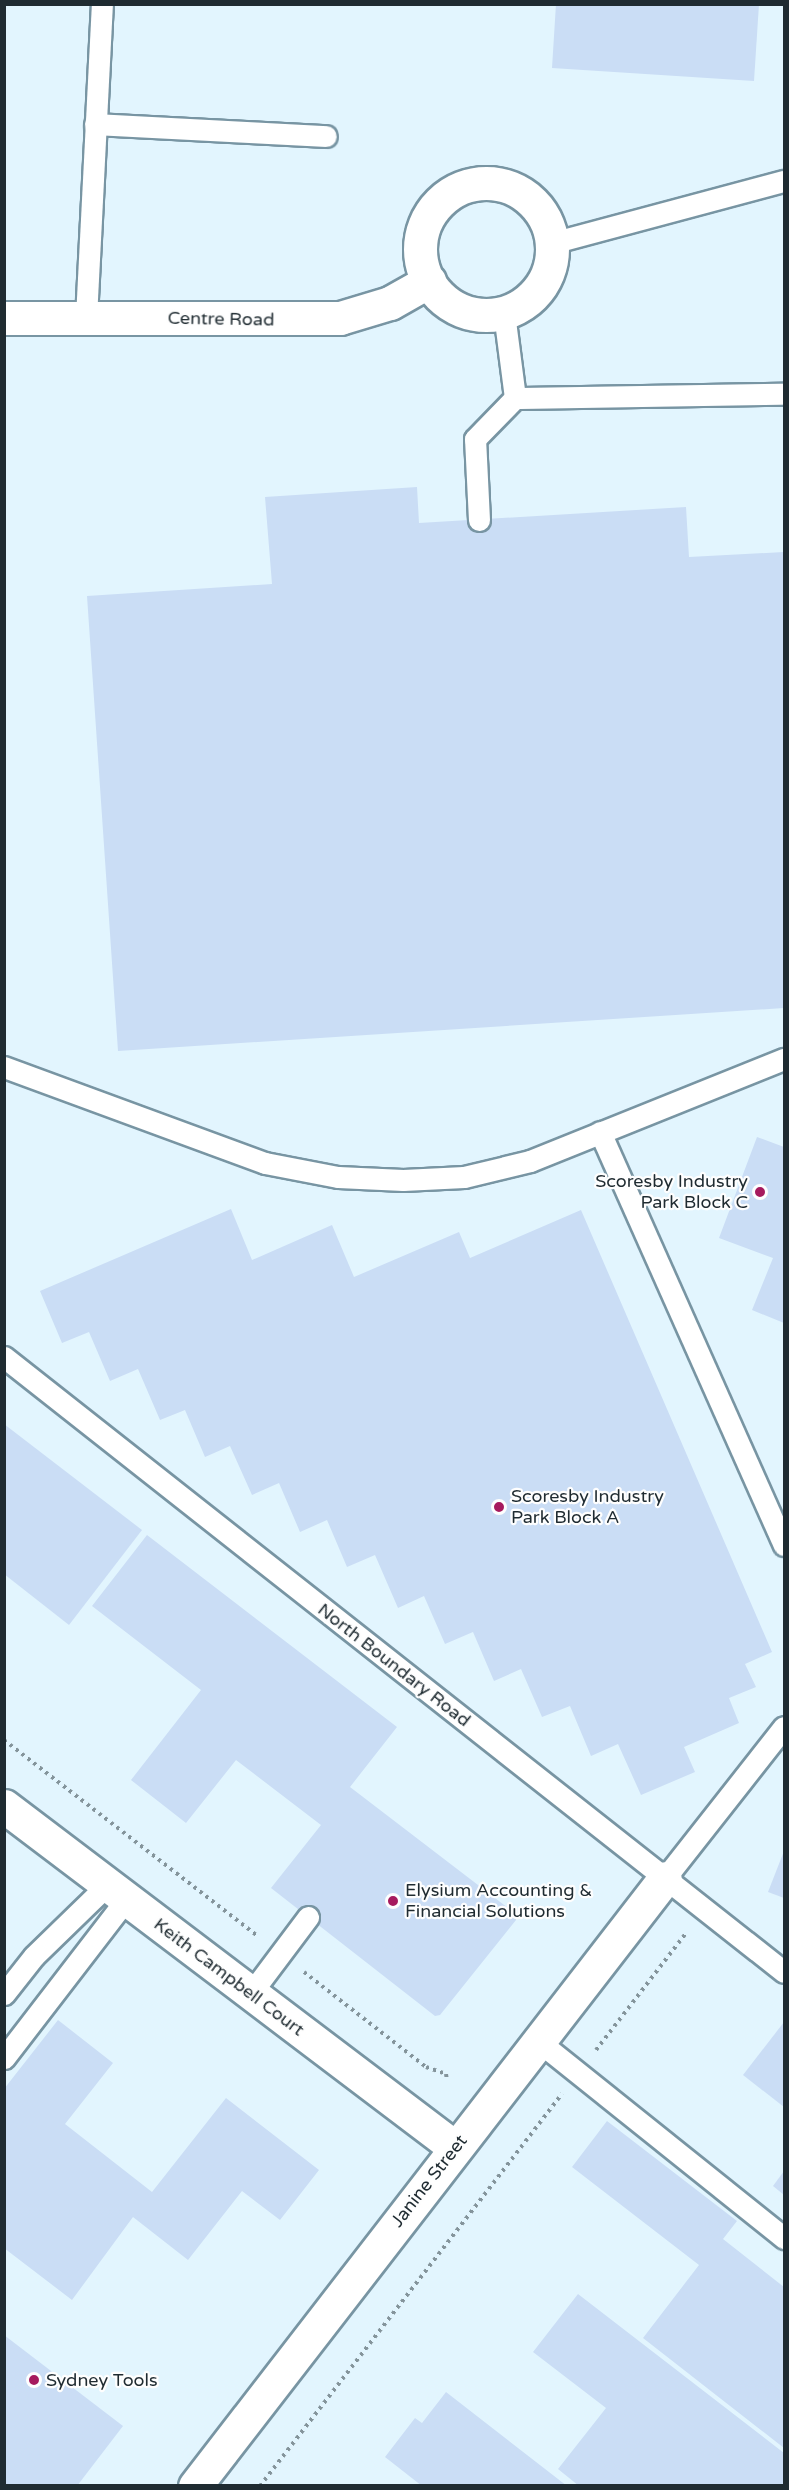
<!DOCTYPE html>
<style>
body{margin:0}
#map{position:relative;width:789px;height:2490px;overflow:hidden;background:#e2f5fe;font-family:"Varela Round",sans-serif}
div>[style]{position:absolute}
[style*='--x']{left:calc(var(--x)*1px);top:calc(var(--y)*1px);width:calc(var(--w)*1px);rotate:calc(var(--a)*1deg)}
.building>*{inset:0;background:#caddf5}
.path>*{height:4px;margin-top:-2px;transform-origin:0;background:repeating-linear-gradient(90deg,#84949b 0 3px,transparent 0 7.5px)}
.roads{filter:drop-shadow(2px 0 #7895a3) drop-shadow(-2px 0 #7895a3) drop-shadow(0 2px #7895a3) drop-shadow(0 -2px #7895a3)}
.service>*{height:21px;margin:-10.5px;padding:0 10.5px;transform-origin:10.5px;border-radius:10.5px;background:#fff}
.minor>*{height:33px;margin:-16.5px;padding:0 16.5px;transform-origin:16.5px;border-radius:16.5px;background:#fff}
.minor>.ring{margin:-16.5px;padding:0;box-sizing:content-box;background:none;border:33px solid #fff;border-radius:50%}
.dots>*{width:16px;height:16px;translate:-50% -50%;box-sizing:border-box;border:3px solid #fefefe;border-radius:50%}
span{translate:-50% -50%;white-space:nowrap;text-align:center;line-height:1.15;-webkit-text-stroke:4.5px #fefefe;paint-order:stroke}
.street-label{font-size:18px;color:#1f2b31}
.poi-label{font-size:18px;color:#1f2b31}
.right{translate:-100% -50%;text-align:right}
.left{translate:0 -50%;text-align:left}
.frame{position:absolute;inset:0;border:6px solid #1f2b31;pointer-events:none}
</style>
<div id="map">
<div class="building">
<div style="clip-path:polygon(556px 4px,759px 4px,754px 81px,552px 68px)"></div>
<div style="clip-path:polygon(417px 487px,419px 523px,686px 507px,689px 557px,784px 552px,784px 1008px,118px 1051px,87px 596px,272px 584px,265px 497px)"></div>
<div style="clip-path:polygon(757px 1137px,784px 1147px,784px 1323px,752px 1310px,773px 1258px,719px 1238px)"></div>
<div style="clip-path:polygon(231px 1209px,252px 1260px,332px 1225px,354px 1277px,459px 1232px,470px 1258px,581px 1210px,772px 1652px,745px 1664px,756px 1687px,729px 1698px,739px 1723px,684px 1747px,695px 1772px,641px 1795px,618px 1744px,591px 1756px,570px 1706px,542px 1717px,521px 1669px,494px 1681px,473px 1632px,445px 1644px,424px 1596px,398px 1608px,375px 1555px,347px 1567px,327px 1520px,300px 1532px,279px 1483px,252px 1495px,230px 1446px,205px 1457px,185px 1410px,160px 1420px,138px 1369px,110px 1381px,89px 1332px,62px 1343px,40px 1291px)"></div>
<div style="clip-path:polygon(4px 1424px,142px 1530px,69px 1625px,4px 1574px)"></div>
<div style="clip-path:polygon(147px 1535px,397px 1727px,350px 1787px,516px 1914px,516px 1920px,440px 2015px,435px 2016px,271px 1888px,321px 1825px,236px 1760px,186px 1823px,131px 1780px,201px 1690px,92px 1606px)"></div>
<div style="clip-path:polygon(784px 1851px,784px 1898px,768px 1892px)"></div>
<div style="clip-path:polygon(58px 2020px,113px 2063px,65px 2124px,152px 2192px,226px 2098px,319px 2170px,280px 2220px,242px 2191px,188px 2260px,133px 2217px,72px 2300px,4px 2248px,4px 2089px)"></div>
<div style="clip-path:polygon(784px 2022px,784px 2107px,743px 2075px)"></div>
<div style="clip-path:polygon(607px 2121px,737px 2221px,723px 2239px,784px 2287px,784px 2448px,643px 2338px,699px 2265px,572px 2167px)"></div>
<div style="clip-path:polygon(784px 2171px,784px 2195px,773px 2186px)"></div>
<div style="clip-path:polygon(578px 2294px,784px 2453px,784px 2486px,579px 2486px,558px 2469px,606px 2408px,533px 2352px)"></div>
<div style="clip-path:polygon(4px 2335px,123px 2426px,77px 2486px,4px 2486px)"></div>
<div style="clip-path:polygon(446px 2392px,567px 2486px,422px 2486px,385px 2457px,415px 2418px,422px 2423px)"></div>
</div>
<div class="path">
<div style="--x:4;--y:1740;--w:321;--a:37.7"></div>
<div style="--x:304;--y:1972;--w:155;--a:37.9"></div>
<div style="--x:426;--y:2067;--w:21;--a:19"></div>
<div style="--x:446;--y:2074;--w:6;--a:81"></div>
<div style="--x:596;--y:2050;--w:148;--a:-52.4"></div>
<div style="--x:260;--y:2486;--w:495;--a:-52.4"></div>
</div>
<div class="roads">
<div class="service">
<div style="--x:95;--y:124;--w:231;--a:3"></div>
<div style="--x:552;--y:243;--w:240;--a:-15"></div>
<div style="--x:504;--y:313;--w:86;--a:82.6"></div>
<div style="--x:86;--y:318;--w:314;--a:-87.1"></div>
<div style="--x:479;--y:520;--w:81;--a:-92.8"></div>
<div style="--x:475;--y:439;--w:57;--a:-45.7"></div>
<div style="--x:515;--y:398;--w:269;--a:-0.9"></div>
<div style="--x:4;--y:1067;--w:278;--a:20.2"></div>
<div style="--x:265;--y:1163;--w:74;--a:10.9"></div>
<div style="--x:338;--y:1177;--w:65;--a:2.6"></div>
<div style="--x:403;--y:1180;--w:61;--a:-2.8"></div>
<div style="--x:464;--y:1177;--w:68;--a:-13.6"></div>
<div style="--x:530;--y:1161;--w:274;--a:-21.9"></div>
<div style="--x:600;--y:1132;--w:452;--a:66"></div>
<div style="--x:4;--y:1357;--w:993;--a:38.25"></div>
<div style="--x:665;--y:1878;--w:192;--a:-51.8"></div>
<div style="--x:251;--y:1993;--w:95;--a:-53.1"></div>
<div style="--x:4;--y:1994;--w:48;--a:-51.7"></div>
<div style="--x:34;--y:1956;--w:103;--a:-44.2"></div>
<div style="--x:537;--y:2040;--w:317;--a:38.7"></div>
<div style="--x:4;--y:2058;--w:202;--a:-52.4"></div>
</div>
<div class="minor">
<div class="ring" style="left:420px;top:183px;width:99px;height:99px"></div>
<div style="--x:4;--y:318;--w:336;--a:0"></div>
<div style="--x:340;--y:318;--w:52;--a:-16.7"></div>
<div style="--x:390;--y:303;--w:45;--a:-29.4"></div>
<div style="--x:4;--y:1806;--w:565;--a:37.15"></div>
<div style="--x:195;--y:2486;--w:768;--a:-52.3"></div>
</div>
</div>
<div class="dots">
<div style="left:760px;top:1192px;background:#a61a5e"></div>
<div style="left:499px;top:1507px;background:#a61a5e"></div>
<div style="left:393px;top:1901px;background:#a61a5e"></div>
<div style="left:34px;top:2380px;background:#a61a5e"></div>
</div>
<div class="street-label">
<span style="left:221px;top:319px;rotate:1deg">Centre Road</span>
<span style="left:394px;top:1665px;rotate:38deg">North Boundary Road</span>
<span style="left:229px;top:1977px;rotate:37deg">Keith Campbell Court</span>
<span style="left:429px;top:2181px;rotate:-52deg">Janine Street</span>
</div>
<div class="poi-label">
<span class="right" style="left:748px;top:1192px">Scoresby Industry<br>Park Block C</span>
<span class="left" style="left:511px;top:1507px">Scoresby Industry<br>Park Block A</span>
<span class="left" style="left:405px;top:1901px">Elysium Accounting &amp;<br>Financial Solutions</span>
<span class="left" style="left:46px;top:2380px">Sydney Tools</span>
</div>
<div class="frame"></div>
</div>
